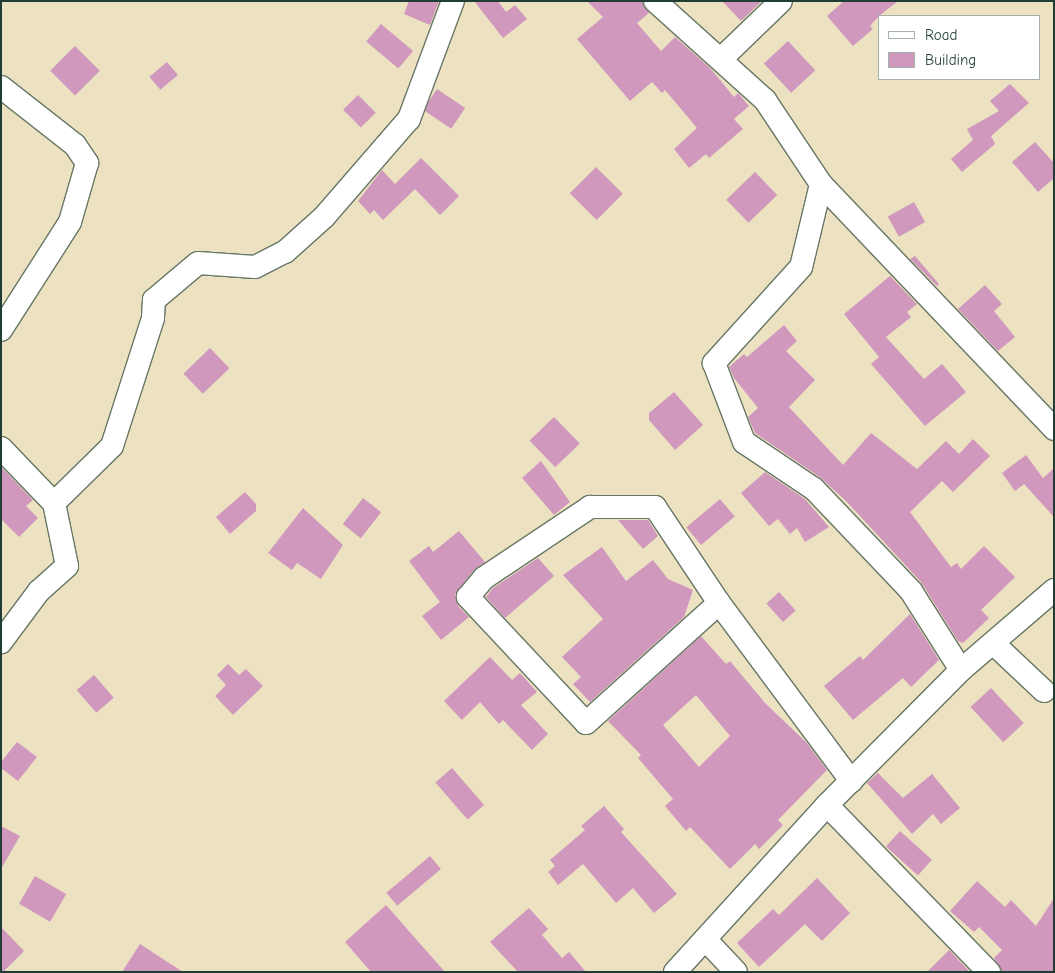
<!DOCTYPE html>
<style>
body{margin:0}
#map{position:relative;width:1055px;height:973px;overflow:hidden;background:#ece2c1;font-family:"Comic Neue",sans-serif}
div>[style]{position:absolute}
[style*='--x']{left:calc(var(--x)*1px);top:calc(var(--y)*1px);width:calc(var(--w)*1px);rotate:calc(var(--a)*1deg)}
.building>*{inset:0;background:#d198be;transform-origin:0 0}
.roads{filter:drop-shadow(1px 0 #677765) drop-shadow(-1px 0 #677765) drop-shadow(0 1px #677765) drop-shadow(0 -1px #677765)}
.minor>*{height:22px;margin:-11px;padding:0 11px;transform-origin:11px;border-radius:11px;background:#fff}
span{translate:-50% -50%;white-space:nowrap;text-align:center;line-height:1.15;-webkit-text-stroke:5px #fff;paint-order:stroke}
.frame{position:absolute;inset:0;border:2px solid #1f3d34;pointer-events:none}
.legend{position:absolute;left:878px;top:15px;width:162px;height:65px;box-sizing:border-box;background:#fff;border:1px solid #a5b1ae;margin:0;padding:6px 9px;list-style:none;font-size:15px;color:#1f3d34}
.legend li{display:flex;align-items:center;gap:10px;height:25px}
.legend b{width:25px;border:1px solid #a5b1ae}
</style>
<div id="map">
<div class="building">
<div style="clip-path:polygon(409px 1px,439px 1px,430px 25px,404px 14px)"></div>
<div style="clip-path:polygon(474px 1px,498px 1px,506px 12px,515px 5px,527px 19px,503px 38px)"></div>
<div style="clip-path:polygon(587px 1px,642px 1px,649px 13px,637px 23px,661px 51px,675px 37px,711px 69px,734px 97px,738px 93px,749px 106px,734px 119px,743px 129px,709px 158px,706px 154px,689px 168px,674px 149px,697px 128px,665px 90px,662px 93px,652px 82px,630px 101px,577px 39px,603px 17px)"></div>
<div style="clip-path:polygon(722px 1px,762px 1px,741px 21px)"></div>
<div style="clip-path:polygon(844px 1px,898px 1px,879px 16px,870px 26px,873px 29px,853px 46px,827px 16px)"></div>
<div style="left:381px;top:24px;width:42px;height:23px;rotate:40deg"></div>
<div style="left:788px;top:41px;width:40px;height:33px;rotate:47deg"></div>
<div style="left:75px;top:46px;width:35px;height:35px;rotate:45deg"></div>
<div style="left:167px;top:62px;width:17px;height:23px;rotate:50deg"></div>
<div style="clip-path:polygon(1010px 84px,1029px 103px,991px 136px,995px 144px,962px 172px,951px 159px,973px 140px,967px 129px,999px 111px,990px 101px)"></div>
<div style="left:437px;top:89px;width:34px;height:25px;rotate:34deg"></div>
<div style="left:358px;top:95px;width:25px;height:21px;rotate:45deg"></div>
<div style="clip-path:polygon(1035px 142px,1054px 163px,1054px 178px,1038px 192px,1012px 162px)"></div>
<div style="clip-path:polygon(421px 158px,459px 196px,440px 215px,415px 189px,383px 220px,374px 210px,370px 214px,358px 201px,382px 170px,395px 184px)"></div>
<div style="left:596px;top:167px;width:38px;height:37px;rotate:45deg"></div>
<div style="left:755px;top:172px;width:32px;height:40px;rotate:46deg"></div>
<div style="left:914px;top:202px;width:23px;height:30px;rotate:61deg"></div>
<div style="clip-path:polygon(915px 256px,939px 284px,937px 286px,910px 259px)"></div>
<div style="clip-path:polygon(890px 276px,917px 304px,907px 312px,911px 317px,886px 337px,924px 379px,942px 364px,966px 392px,925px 426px,871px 364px,879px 357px,844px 314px)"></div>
<div style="clip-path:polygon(985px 285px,1002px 304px,994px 311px,1015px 337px,998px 351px,958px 309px)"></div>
<div style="clip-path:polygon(784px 325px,797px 341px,786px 351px,815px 380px,789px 407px,843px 465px,871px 433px,917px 469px,946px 441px,959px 454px,973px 439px,990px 456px,953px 492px,942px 481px,910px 512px,951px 567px,957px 563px,961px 569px,984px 546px,1015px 577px,981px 610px,989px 618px,963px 643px,958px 641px,921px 582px,847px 502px,821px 478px,755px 433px,748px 417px,758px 408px,734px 378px,729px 367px,744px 354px,747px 357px)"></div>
<div style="left:210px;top:348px;width:28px;height:37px;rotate:46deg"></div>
<div style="clip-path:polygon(674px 392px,703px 425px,675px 450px,649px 420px,649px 413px)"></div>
<div style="left:554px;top:417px;width:37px;height:34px;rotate:46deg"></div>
<div style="clip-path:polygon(1026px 455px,1043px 478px,1054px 468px,1054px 517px,1024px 484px,1015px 491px,1002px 473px)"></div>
<div style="clip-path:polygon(541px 461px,570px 502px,554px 515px,522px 478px)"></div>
<div style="clip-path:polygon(1px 467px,33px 500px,26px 506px,38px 518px,19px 537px,1px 519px)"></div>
<div style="clip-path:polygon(765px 472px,805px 499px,829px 527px,805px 542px,797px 528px,790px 534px,778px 519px,769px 526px,741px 493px)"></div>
<div style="clip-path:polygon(245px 492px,256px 504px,256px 511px,230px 534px,216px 517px)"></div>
<div style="left:363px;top:498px;width:23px;height:33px;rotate:38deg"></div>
<div style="left:720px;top:499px;width:23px;height:44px;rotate:50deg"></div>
<div style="clip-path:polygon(303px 508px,343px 545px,321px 579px,297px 563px,292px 570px,268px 553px)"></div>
<div style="clip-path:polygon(618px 520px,648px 520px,658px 536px,643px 549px)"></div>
<div style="clip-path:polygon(459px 531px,485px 562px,474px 570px,455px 594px,458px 606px,469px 617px,441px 640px,422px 616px,440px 602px,409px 561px,429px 546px,433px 552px)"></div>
<div style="clip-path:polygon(602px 547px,626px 581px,653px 560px,668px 579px,693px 590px,684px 617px,590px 702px,573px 684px,581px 677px,562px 657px,603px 619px,563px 575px)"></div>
<div style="clip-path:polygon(538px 558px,554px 576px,505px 618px,486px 597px,493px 588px)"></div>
<div style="left:779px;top:592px;width:25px;height:17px;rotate:48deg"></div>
<div style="clip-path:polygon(910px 614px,939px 660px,911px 687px,903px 678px,853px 720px,824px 686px,860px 656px,863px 660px)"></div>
<div style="clip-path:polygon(evenodd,701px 636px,726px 664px,730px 661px,765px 703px,806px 742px,827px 770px,778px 820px,783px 825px,759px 849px,755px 844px,730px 869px,690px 827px,686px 831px,665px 806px,673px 799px,638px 758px,641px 755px,608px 721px,701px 636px,696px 695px,730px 736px,699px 767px,663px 725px,696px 695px)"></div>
<div style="clip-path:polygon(490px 657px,512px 680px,520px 673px,537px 692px,521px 705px,548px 734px,532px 750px,503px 720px,499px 724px,480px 702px,462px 720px,444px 701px)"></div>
<div style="clip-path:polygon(228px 664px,239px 675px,246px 669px,263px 686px,233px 715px,215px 696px,226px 685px,217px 675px)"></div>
<div style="left:94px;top:675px;width:30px;height:23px;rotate:49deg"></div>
<div style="left:991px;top:688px;width:48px;height:28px;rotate:47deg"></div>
<div style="clip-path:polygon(17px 742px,37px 757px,18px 781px,1px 768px,1px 762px)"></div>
<div style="left:452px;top:768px;width:49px;height:22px;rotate:49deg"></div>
<div style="clip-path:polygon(878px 773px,903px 798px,932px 774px,960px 808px,941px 824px,933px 814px,912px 834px,867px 783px)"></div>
<div style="clip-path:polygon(604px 806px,624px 829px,621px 832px,677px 894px,654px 913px,633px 888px,616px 903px,583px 864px,558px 885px,548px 872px,555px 866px,550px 860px,585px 830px,581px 826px)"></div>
<div style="clip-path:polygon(1px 826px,20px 836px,1px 869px)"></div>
<div style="left:900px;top:831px;width:43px;height:21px;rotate:42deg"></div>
<div style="left:430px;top:856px;width:17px;height:57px;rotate:50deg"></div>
<div style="left:35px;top:876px;width:36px;height:32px;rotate:30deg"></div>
<div style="clip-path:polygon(817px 878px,850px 913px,822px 941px,805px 924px,759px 967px,737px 943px,773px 909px,779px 915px)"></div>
<div style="clip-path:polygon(977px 881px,1005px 907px,1011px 900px,1036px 926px,1054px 898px,1054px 972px,1002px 972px,994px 958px,1002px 950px,979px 927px,974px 932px,950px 911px)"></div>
<div style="clip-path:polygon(386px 905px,445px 972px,371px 972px,345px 942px)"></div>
<div style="clip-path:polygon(529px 908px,548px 929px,542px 935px,562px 958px,569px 952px,586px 972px,518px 972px,490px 942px)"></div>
<div style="clip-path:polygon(1px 927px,24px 951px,3px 972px,1px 972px)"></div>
<div style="clip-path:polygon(140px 944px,183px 972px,122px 972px)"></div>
<div style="clip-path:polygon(949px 950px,970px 972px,927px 972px)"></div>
</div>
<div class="roads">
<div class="minor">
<div style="--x:655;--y:1;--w:148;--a:42"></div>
<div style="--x:765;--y:100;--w:101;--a:56.3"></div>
<div style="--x:821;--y:184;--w:85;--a:103.5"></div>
<div style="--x:801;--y:267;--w:130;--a:132.2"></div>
<div style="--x:714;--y:363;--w:85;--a:69.2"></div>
<div style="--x:744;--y:442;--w:84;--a:33.9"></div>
<div style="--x:814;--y:489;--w:141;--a:46.4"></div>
<div style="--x:911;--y:591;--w:93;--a:57.7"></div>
<div style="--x:961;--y:670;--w:190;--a:134.8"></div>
<div style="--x:827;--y:805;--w:226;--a:132.3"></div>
<div style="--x:721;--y:59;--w:83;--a:-44"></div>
<div style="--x:1;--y:87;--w:94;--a:38.1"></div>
<div style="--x:75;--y:145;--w:22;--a:56"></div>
<div style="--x:87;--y:163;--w:61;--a:106.1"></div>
<div style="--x:70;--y:222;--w:128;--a:122.6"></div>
<div style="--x:821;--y:184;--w:338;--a:46.4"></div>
<div style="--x:1;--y:448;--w:76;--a:46.1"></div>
<div style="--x:54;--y:503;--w:64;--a:78.3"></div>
<div style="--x:67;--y:566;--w:38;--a:138"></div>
<div style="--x:39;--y:591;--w:64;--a:126.7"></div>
<div style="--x:54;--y:503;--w:81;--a:-44.5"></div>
<div style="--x:112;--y:446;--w:134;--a:-72.2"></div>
<div style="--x:153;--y:318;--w:18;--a:-87"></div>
<div style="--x:154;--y:300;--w:57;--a:-40.1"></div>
<div style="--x:198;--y:263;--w:57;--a:4"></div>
<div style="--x:255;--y:267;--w:34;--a:-27"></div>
<div style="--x:285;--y:252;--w:52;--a:-41.9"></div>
<div style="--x:324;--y:217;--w:130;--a:-49.1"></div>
<div style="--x:409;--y:119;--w:126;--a:-69.6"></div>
<div style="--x:719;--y:603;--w:179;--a:137.9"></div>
<div style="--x:586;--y:723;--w:173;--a:-133.1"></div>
<div style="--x:468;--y:597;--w:25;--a:-50"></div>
<div style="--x:484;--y:578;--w:128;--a:-33.8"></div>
<div style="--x:590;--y:507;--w:65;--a:0"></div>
<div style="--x:655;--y:507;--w:115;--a:56.3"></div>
<div style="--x:719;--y:603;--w:222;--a:53.4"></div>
<div style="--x:993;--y:643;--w:70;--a:43.3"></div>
<div style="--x:961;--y:670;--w:123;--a:-40.7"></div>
<div style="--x:827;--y:805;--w:233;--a:45.9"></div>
<div style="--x:705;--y:939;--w:45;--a:46.8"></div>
</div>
</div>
<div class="frame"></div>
<ul class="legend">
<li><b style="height:6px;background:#fff"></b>Road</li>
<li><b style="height:14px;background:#d198be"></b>Building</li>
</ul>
</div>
